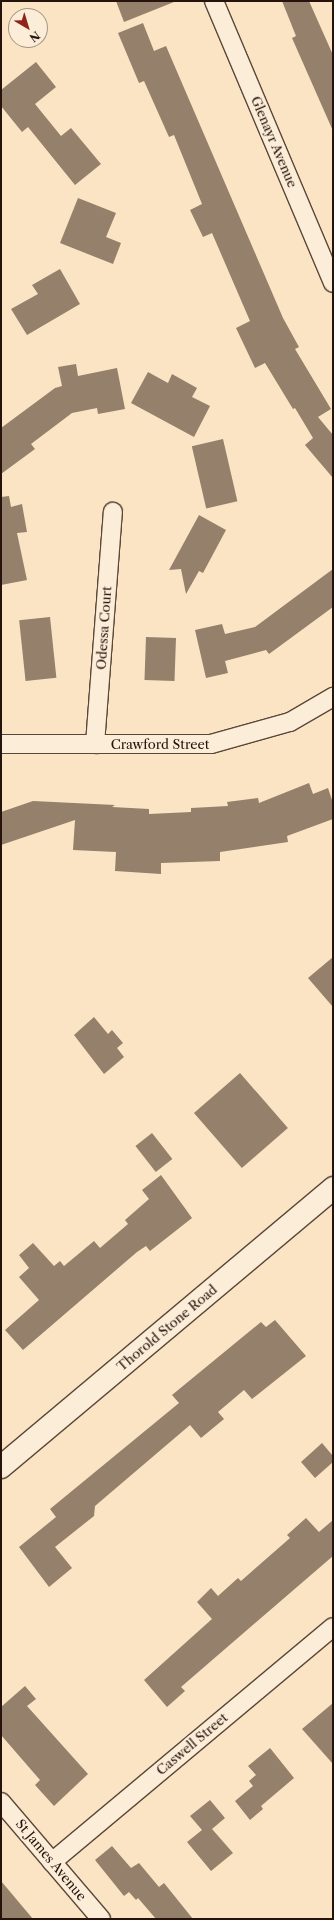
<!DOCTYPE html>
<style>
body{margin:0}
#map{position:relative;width:334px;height:1920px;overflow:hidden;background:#fae4c4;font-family:"Libre Caslon Text",serif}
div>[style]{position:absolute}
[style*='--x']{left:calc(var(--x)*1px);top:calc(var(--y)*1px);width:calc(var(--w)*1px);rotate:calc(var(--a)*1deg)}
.building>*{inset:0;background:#94806b;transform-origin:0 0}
.roads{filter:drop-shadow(1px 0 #5b4739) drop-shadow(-1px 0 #5b4739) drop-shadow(0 1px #5b4739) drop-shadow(0 -1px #5b4739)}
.minor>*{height:18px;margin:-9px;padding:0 9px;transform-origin:9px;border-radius:9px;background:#fcedd9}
.secondary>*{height:22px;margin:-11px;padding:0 11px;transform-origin:11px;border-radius:11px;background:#fcedd9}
span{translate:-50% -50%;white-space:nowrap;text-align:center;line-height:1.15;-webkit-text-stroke:4px #fcedd9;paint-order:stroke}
.street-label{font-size:13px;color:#26130b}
.frame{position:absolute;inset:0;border:2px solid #26130b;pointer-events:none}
.north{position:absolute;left:8px;top:8px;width:40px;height:40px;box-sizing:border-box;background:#fcedd9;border:1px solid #a69687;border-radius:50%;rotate:142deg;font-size:11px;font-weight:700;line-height:16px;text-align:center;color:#26130b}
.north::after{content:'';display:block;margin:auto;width:14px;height:18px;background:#8f2418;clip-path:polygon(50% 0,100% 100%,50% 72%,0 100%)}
</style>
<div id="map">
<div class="building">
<div style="clip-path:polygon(116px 1px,174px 1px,174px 2px,124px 22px)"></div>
<div style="clip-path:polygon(282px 1px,309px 1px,333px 55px,333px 131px,292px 38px,296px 36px)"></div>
<div style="clip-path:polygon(143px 23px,154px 51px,166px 46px,283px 318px,299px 347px,295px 349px,331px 409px,318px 417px,333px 435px,333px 478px,305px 445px,313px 438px,295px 408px,293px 409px,265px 363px,255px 368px,236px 328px,250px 321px,212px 233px,203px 237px,190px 210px,202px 204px,174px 135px,169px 137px,144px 81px,139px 83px,118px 33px)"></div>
<div style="clip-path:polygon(36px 62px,56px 87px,35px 104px,61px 136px,71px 128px,101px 164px,75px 185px,28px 127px,22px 132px,1px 106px,1px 90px)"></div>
<div style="clip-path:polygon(78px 198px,116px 213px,106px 237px,121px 243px,113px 264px,60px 243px)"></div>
<div style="clip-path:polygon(60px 269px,80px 304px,27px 335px,11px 309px,38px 294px,32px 285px)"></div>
<div style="clip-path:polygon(76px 364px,78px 376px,117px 368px,125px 409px,98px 414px,97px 408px,72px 413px,31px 444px,35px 449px,1px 474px,1px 428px,55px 388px,62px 386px,58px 367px)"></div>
<div style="clip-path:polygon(148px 372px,168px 383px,172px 374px,197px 388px,192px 397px,210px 406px,194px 437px,131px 403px)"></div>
<div style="left:223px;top:439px;width:64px;height:32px;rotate:77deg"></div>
<div style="clip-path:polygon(9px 496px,11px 507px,22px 504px,27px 532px,17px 533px,27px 580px,1px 585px,1px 497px)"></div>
<div style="clip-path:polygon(199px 515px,226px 530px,203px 573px,199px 571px,186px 594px,181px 569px,169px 570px)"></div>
<div style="clip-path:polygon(333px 569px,333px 607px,269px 654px,266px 650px,225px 661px,228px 673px,206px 678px,195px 630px,222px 624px,225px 634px,255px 627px)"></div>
<div style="left:50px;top:617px;width:61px;height:31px;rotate:84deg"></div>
<div style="left:146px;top:637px;width:30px;height:43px;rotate:2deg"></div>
<div style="clip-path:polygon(309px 783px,313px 794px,328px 788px,333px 803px,333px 819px,287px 836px,288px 842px,220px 852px,220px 861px,161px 863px,161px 874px,115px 871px,116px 852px,73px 850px,75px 820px,1px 845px,1px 812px,33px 801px,115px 805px,112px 807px,149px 809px,149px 814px,191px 812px,191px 808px,228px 806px,227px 802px,258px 798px,259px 803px)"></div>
<div style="clip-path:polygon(333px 957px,333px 1007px,308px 978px)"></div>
<div style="clip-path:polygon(94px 1017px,108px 1034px,112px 1030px,123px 1043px,117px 1048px,124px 1057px,104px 1074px,74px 1035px)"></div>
<div style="left:240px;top:1073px;width:73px;height:61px;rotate:49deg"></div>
<div style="left:152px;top:1133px;width:33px;height:21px;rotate:52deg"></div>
<div style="clip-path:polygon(161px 1175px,192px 1218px,150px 1251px,146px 1246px,137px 1252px,23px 1350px,5px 1330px,39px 1300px,19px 1277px,29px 1268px,19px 1255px,33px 1243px,54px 1266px,60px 1261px,64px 1266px,94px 1241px,100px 1248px,128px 1224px,125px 1220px,149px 1199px,142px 1190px)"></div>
<div style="clip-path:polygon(275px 1320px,306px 1356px,252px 1399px,244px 1390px,218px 1412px,224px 1419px,201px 1438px,190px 1425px,95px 1506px,94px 1516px,55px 1547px,72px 1568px,49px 1587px,19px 1547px,56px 1517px,50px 1509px,179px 1403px,172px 1395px,261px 1322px,266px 1327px)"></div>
<div style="clip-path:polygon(322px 1443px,333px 1456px,333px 1462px,315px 1478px,301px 1462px)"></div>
<div style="clip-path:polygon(306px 1518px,319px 1532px,333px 1520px,333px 1556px,181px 1687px,185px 1691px,167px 1707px,144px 1680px,212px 1619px,197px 1602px,211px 1588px,218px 1596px,238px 1578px,241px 1581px,290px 1538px,287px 1535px)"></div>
<div style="clip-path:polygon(25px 1686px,36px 1699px,27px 1706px,88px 1774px,54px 1806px,35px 1785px,40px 1780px,1px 1735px,1px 1707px)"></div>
<div style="clip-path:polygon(333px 1703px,333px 1764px,302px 1729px)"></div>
<div style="clip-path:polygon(270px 1748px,294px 1778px,261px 1806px,263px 1809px,250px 1820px,235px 1801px,253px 1786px,249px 1781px,256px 1775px,248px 1766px)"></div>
<div style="clip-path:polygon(210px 1800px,225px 1818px,212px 1829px,233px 1853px,211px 1871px,187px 1842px,202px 1830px,190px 1816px)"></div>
<div style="clip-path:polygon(112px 1846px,131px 1868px,139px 1863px,159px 1887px,164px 1883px,193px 1919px,156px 1919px,138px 1898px,136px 1900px,129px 1892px,124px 1896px,95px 1860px)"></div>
<div style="clip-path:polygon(1px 1881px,33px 1919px,1px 1919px)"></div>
</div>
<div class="roads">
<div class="minor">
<div style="--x:214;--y:1;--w:306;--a:67.1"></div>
<div style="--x:1;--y:744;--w:210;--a:0"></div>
<div style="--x:211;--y:744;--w:82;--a:-15.6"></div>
<div style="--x:290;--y:722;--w:50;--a:-30.2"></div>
<div style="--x:95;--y:744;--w:233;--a:-85.6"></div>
<div style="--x:1;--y:1802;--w:154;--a:49.5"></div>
<div style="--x:52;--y:1862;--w:366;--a:-39.9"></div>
</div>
<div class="secondary">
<div style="--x:1;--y:1467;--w:434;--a:-40"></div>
</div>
</div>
<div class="street-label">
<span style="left:274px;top:142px;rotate:67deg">Glenayr Avenue</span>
<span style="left:104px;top:628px;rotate:-86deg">Odessa Court</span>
<span style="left:160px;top:744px">Crawford Street</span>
<span style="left:167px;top:1328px;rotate:-40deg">Thorold Stone Road</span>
<span style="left:192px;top:1744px;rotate:-40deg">Caswell Street</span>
<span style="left:51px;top:1860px;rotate:50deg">St James Avenue</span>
</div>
<div class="frame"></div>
<div class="north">N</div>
</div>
